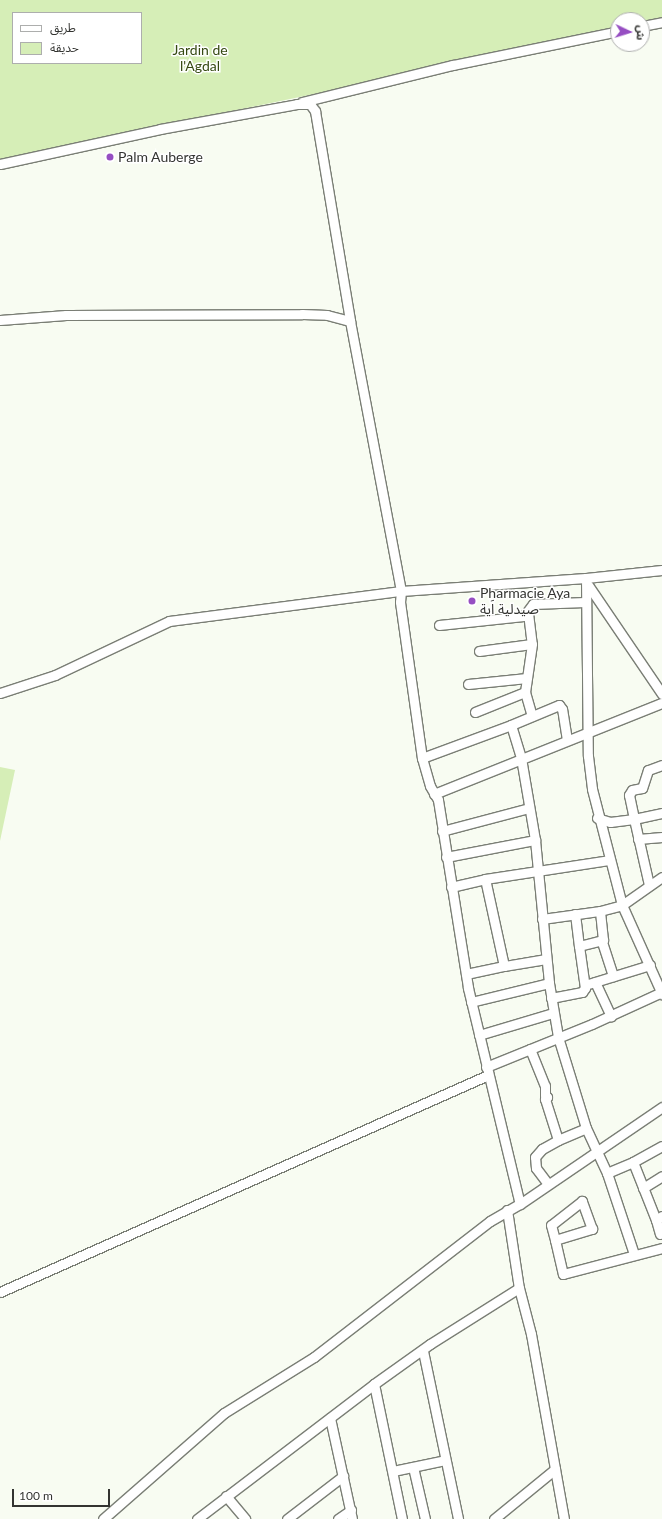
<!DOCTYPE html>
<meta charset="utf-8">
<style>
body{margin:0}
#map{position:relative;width:662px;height:1519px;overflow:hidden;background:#f8fcf2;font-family:Lato,"Noto Sans Arabic",sans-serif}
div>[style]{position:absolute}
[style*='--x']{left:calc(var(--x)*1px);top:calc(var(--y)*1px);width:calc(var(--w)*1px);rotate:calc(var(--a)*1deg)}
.green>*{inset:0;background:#d6eeb7}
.roads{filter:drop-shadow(1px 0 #7a7e75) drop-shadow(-1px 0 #7a7e75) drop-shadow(0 1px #7a7e75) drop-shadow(0 -1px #7a7e75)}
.minor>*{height:9px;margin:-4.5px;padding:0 4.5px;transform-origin:4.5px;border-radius:4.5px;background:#fff}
.dots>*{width:11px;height:11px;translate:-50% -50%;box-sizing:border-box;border:2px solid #fff;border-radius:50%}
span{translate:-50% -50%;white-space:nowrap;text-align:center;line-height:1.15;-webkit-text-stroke:3px #fff;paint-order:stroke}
.park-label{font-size:14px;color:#354911}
.poi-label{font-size:14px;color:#333431}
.left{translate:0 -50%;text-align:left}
.legend{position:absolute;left:12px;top:12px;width:130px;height:52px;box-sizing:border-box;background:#fff;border:1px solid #adaead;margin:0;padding:5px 7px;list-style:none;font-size:12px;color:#333431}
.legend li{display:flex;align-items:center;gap:8px;height:20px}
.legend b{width:20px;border:1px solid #adaead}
.north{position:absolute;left:610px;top:12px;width:40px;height:40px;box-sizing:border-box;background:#fff;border:1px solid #adaead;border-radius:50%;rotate:94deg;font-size:11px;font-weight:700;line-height:16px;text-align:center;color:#333431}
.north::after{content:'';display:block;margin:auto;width:14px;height:18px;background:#964ec2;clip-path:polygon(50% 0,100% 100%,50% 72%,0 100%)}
.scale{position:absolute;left:12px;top:1489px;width:98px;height:18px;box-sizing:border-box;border:2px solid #333431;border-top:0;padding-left:5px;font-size:12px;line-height:14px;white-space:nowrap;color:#333431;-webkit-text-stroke:3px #fff;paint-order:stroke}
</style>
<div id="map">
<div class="green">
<div style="clip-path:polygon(evenodd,0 0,662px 0,662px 21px,642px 26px,642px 20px,618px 20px,618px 31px,0 159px,0 0,13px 13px,141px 13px,141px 63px,13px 63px,13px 13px)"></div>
<div style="clip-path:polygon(0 767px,15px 770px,0 841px)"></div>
</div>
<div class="roads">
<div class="minor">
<div style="--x:642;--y:26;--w:20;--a:-11"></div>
<div style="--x:302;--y:102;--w:155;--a:-13.8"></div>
<div style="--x:453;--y:65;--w:168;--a:-11.6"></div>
<div style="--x:0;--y:164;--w:164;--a:-12.3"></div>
<div style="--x:160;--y:129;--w:139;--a:-10.3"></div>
<div style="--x:297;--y:104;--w:13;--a:0"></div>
<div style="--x:310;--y:104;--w:9;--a:54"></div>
<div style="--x:315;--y:111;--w:213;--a:80.5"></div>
<div style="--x:350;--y:321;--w:275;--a:79.3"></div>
<div style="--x:401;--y:591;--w:11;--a:95"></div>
<div style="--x:400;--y:602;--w:158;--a:82"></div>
<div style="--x:422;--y:758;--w:29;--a:74"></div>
<div style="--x:430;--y:786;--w:16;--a:60"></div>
<div style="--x:438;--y:800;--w:190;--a:80.9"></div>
<div style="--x:468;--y:988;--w:222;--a:76.5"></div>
<div style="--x:0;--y:320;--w:66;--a:-4.3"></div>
<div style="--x:66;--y:315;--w:236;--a:-0.2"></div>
<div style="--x:302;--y:314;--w:25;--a:2"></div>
<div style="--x:327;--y:315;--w:24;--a:15"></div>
<div style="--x:586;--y:578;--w:178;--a:89.4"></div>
<div style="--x:588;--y:756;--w:33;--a:83"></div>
<div style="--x:592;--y:789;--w:120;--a:75.5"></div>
<div style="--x:622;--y:905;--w:98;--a:65.8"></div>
<div style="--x:588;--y:585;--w:132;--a:55.8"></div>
<div style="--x:528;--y:613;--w:31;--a:83"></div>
<div style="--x:532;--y:644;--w:49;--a:98.3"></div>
<div style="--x:525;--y:692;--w:25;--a:74"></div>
<div style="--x:439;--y:625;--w:85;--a:-6"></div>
<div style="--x:524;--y:616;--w:15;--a:-53"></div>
<div style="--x:533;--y:604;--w:52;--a:-2.2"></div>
<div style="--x:479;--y:651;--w:53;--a:-7.5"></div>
<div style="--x:468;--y:684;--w:59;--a:-5.8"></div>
<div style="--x:0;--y:693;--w:58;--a:-18.1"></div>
<div style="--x:55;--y:675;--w:126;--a:-25.3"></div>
<div style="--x:169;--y:621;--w:234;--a:-7.4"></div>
<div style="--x:401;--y:591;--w:185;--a:-4"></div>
<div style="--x:586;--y:578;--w:76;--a:-6"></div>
<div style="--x:475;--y:712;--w:54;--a:-21.8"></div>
<div style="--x:567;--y:740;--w:31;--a:-99"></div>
<div style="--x:562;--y:709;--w:5;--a:-127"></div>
<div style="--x:559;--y:705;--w:52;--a:157.4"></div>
<div style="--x:511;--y:725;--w:34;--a:73"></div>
<div style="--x:521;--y:758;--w:83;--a:80.3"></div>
<div style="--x:535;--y:840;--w:144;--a:84.4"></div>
<div style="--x:549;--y:983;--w:55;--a:80.5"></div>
<div style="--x:558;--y:1037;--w:95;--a:72.9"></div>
<div style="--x:586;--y:1128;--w:50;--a:65"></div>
<div style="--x:607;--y:1173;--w:85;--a:71.6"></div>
<div style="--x:422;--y:758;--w:95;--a:-20.3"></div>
<div style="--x:662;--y:765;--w:15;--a:160"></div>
<div style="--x:648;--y:770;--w:19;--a:108"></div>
<div style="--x:642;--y:788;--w:10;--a:169"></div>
<div style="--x:632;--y:790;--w:6;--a:121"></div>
<div style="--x:629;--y:795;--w:25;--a:78"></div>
<div style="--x:634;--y:819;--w:29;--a:-12"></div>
<div style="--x:434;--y:794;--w:245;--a:-21.8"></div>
<div style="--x:597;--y:818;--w:14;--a:17"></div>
<div style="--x:610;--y:822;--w:24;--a:-7"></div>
<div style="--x:634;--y:819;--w:68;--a:77.2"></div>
<div style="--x:442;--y:831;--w:90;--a:-14.8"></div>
<div style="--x:638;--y:839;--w:24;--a:-5"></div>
<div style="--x:446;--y:857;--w:91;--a:-10.8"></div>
<div style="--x:451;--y:887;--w:35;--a:-13"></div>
<div style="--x:575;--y:914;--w:32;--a:83"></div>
<div style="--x:542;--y:919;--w:59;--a:-7.9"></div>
<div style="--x:602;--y:942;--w:36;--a:72"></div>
<div style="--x:546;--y:959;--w:43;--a:170.5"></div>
<div style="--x:504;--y:966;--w:89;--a:-102.3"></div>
<div style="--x:485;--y:879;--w:125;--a:-8.7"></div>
<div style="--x:466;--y:974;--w:39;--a:-12"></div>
<div style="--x:595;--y:982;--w:38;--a:65"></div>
<div style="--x:585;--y:985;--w:68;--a:-17.1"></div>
<div style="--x:551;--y:998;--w:32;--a:-11"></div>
<div style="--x:582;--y:992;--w:5;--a:-53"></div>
<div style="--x:585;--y:988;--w:42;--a:-98.1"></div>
<div style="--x:579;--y:946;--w:25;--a:-14"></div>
<div style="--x:603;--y:940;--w:29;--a:-96"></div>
<div style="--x:600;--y:911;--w:23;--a:-15"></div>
<div style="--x:622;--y:905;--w:49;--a:-35"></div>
<div style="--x:471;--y:1002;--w:80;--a:-13.7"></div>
<div style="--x:479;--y:1035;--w:77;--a:-16.6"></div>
<div style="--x:530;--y:1049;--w:40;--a:68"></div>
<div style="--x:545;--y:1086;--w:9;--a:90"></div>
<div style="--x:545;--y:1095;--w:3;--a:45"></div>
<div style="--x:547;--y:1097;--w:3;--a:135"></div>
<div style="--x:545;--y:1099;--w:43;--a:72.4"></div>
<div style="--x:558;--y:1140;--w:30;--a:-23"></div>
<div style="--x:486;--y:1067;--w:114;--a:-22.1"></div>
<div style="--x:592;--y:1024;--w:77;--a:-24.6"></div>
<div style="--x:633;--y:1162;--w:33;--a:-29"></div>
<div style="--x:607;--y:1173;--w:28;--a:-23"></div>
<div style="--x:633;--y:1162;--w:62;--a:68.4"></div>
<div style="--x:548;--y:1184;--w:20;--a:-127"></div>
<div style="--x:536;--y:1168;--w:11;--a:-95"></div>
<div style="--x:535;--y:1157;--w:11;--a:-49"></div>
<div style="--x:542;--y:1149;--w:18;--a:-29"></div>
<div style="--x:643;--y:1188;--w:22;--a:-32"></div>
<div style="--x:507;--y:1210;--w:79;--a:81.3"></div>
<div style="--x:660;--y:1234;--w:15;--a:-106"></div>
<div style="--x:656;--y:1220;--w:7;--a:-34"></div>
<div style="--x:555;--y:1240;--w:39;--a:-17"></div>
<div style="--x:592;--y:1229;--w:30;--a:-110"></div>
<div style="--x:582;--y:1201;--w:39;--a:142"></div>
<div style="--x:551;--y:1225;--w:16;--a:75"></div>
<div style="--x:555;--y:1240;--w:35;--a:77"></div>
<div style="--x:563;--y:1274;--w:102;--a:-14.7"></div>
<div style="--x:0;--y:1292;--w:534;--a:-23.97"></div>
<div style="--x:423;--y:1351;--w:172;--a:78.2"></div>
<div style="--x:374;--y:1384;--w:138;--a:78.3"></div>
<div style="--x:330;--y:1418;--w:103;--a:77.7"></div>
<div style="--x:413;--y:1467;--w:53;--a:77"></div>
<div style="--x:393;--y:1471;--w:53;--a:-11.9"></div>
<div style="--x:226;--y:1496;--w:30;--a:50"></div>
<div style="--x:103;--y:1519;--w:161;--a:-41.2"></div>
<div style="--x:224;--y:1413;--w:106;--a:-31.9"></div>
<div style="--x:314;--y:1357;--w:222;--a:-37.7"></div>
<div style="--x:490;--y:1221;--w:34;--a:-30"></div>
<div style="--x:520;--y:1204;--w:172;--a:-34.3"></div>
<div style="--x:197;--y:1519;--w:223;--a:-37.3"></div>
<div style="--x:374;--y:1384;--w:69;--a:-35.5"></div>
<div style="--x:430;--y:1344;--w:105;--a:-32.2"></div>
<div style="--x:519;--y:1288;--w:48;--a:75.4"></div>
<div style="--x:531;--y:1334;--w:188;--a:79.9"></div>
<div style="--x:287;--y:1519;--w:71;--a:-37.5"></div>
<div style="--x:338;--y:1519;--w:16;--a:-35"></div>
<div style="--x:494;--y:1519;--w:79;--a:-39.3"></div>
</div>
</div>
<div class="dots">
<div style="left:110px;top:157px;background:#964ec2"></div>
<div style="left:472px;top:601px;background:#964ec2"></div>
</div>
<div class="park-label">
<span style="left:200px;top:58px">Jardin de<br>l'Agdal</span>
</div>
<div class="poi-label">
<span class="left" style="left:118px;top:157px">Palm Auberge</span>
<span class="left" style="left:480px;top:601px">Pharmacie Aya<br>صيدلية اَية</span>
</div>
<ul class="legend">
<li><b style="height:5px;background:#fff"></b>طريق</li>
<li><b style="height:11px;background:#d6eeb7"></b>حديقة</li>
</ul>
<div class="north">ش</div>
<div class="scale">100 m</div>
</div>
